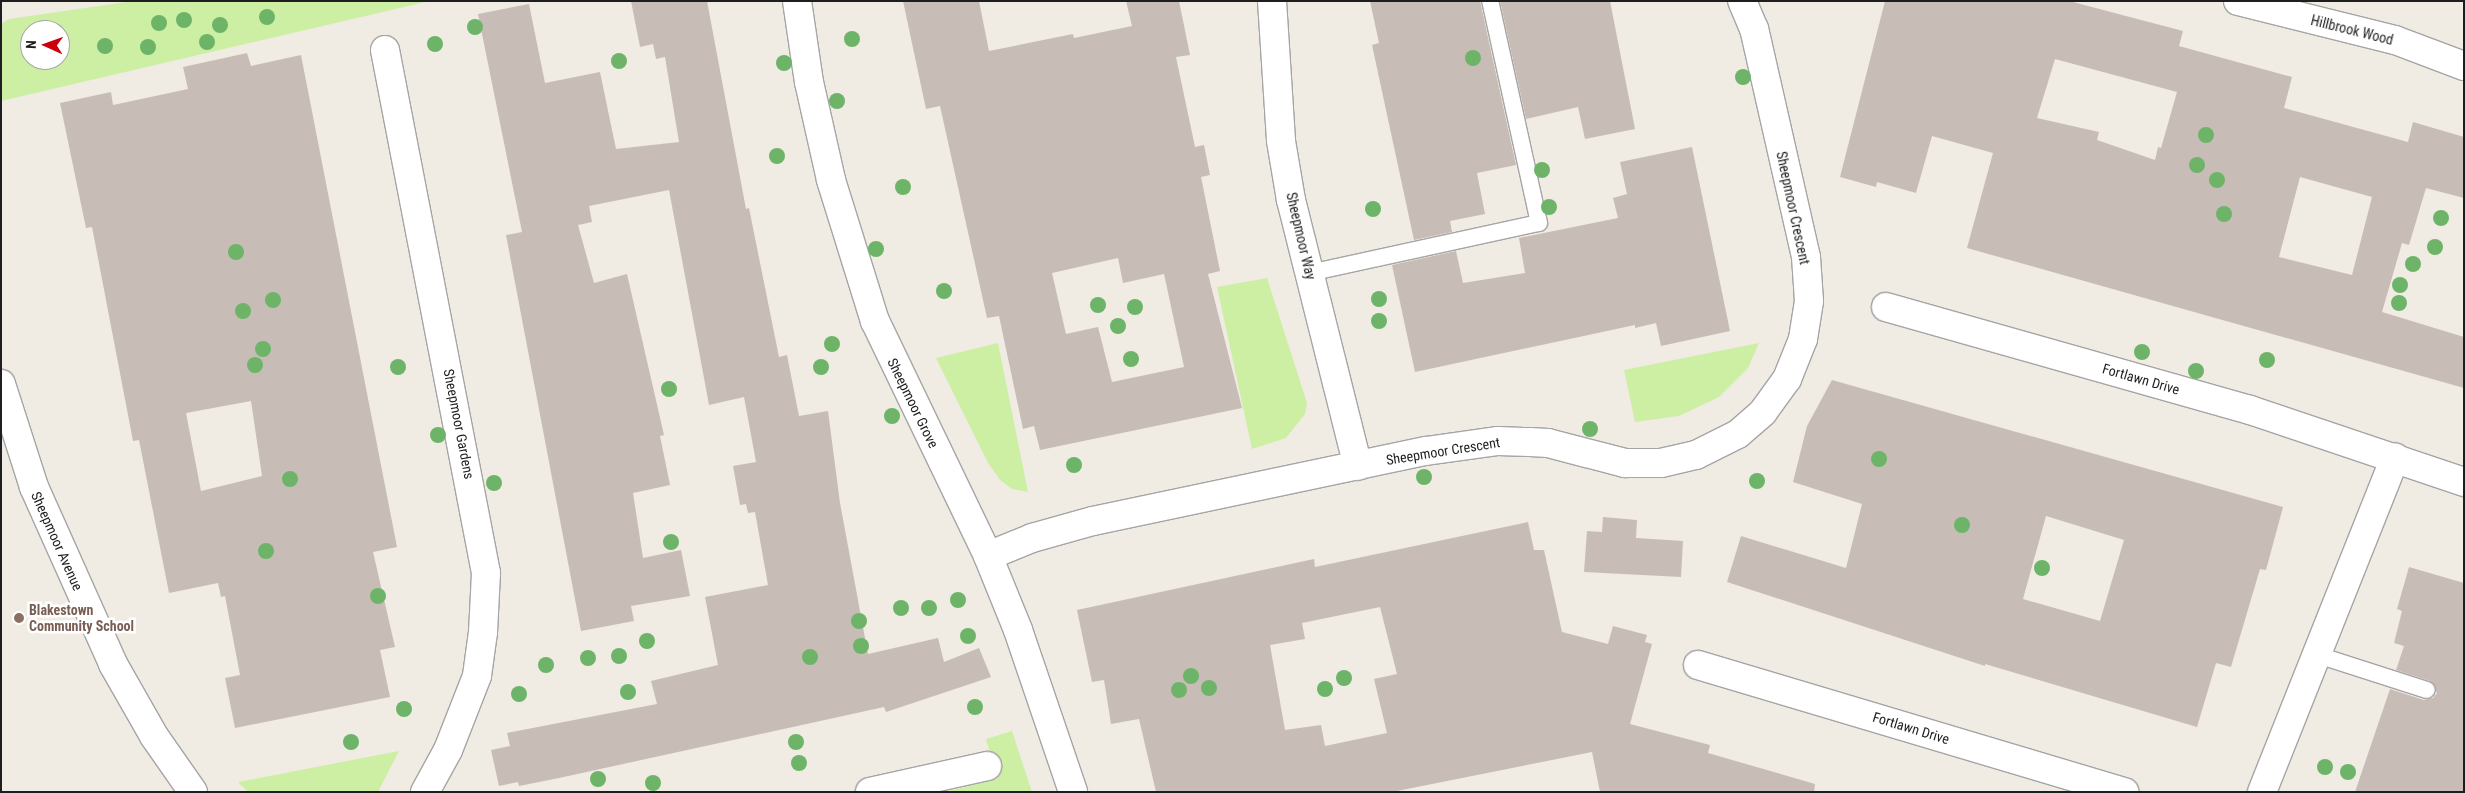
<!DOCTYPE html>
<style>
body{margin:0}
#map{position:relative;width:2465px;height:793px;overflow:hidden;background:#f0ebe3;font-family:"Roboto Condensed",sans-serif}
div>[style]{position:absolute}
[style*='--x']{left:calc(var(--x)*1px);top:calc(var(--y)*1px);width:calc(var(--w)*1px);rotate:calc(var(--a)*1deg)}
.grass>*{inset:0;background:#cdefa4}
.building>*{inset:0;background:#c8bdb6}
.roads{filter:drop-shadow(1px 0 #a5a5a5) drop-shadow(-1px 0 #a5a5a5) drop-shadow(0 1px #a5a5a5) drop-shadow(0 -1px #a5a5a5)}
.lane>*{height:16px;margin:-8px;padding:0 8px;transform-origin:8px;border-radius:8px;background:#fff}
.street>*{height:28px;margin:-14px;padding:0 14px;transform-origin:14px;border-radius:14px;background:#fff}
.trees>*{width:16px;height:16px;margin:-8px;border-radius:50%;background:#6db469}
.dots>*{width:14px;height:14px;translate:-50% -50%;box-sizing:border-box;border:2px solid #fff;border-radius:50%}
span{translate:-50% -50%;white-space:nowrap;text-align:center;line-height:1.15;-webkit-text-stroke:5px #fff;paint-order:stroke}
.street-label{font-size:14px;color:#1e1e1e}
.education-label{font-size:14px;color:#785e54;font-weight:700}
.left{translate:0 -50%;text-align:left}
.frame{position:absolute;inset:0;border:2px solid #1e1e1e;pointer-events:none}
.north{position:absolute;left:20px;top:20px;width:50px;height:50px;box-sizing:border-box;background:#fff;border:1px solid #a5a5a5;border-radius:50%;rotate:272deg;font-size:14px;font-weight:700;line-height:20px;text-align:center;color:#1e1e1e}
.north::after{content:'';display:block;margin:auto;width:18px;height:22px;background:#cc000a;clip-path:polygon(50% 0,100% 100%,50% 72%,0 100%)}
</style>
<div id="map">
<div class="grass">
<div style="clip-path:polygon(evenodd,133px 1px,430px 1px,1px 101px,1px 24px,9px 19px,133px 1px,30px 30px,60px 30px,60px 60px,30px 60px,30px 30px)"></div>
<div style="clip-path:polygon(1267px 278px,1307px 403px,1305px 414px,1286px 438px,1252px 449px,1217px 287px)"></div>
<div style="clip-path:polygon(998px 343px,1028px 492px,1012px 489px,1000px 480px,988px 463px,936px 358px)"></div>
<div style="clip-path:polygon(1759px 343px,1748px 368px,1719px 397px,1679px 416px,1635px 422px,1624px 370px)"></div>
<div style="clip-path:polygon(1012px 731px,1032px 792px,945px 792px,998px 779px,986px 739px)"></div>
<div style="clip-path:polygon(399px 751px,378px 792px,248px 792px,238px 782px)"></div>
</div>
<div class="building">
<div style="clip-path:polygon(631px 1px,707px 1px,746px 209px,749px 208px,779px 357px,787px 355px,799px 416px,828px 411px,840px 503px,868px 654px,938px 638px,944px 662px,979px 648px,991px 677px,886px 712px,884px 707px,559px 778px,519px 786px,518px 782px,499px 786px,491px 750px,510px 746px,507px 733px,657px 704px,651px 681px,718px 665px,705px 597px,768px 585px,755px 512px,748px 513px,746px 504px,740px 505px,733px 466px,756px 462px,744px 397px,709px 405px,669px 190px,589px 206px,592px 222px,578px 225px,594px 283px,627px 274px,664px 435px,660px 436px,670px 485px,633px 493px,643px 558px,681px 550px,690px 596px,631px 606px,634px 621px,581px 631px,506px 235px,522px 232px,478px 14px,529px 4px,545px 83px,600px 72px,616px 149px,679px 142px,665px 57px,656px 59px,653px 44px,640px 47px)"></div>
<div style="clip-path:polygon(evenodd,903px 1px,979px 1px,989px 51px,1073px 34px,1074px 38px,1132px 26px,1126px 1px,1179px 1px,1190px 55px,1176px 57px,1195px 147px,1204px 145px,1210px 175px,1201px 177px,1220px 271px,1208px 274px,1242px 408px,1040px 450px,1034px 426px,1023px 429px,999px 316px,987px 318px,940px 106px,926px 109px,903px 1px,1118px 258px,1123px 283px,1164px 274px,1184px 367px,1112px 382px,1098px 327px,1066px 334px,1052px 273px,1118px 258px)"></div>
<div style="clip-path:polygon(1370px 1px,1480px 1px,1516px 165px,1477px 173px,1485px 214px,1450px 221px,1452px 232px,1414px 240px,1372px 45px,1379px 43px)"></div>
<div style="clip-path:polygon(1500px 1px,1610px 1px,1635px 129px,1585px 139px,1578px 107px,1526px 119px)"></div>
<div style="clip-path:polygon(evenodd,1885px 1px,2069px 1px,2183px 31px,2179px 46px,2292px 77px,2284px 108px,2408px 142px,2413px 122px,2464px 137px,2464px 198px,2426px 188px,2409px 245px,2402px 243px,2382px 312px,2464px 337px,2464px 388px,1967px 248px,1993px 153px,1932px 136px,1916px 193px,1877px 182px,1876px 187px,1840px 177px,1885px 1px,2055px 59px,2177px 92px,2161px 148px,2158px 147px,2155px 160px,2097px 140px,2099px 132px,2037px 118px,2055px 59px,1885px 1px,2300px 177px,2372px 197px,2352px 275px,2279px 257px,2300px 177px)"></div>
<div style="clip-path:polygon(evenodd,247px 53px,251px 66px,301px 55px,397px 547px,373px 552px,395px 647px,380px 650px,390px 697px,235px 728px,225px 678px,240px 675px,225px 596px,221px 597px,218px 583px,169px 593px,139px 440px,133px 441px,92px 227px,86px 228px,60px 103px,111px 92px,113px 105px,188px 89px,183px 67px,247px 53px,251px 401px,262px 476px,201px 491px,186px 413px,251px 401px)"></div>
<div style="clip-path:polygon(1692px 147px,1730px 331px,1661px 346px,1656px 323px,1635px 328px,1635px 325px,1415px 372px,1392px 265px,1456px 251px,1463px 283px,1525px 273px,1519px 238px,1618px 218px,1613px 198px,1627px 194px,1620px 162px)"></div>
<div style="clip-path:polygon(evenodd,1832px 380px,2283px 507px,2266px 570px,2260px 569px,2231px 667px,2216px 663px,2197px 727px,1985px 664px,1985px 666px,1727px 582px,1741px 536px,1846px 568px,1862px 504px,1793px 482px,1807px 426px,1832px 380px,2046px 516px,2124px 540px,2100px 621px,2023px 599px,2046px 516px)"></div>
<div style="clip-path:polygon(1603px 517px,1637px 520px,1636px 538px,1683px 541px,1681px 577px,1584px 572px,1587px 531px,1602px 532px)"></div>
<div style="clip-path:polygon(evenodd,1528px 522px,1534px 550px,1544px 550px,1562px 632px,1608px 644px,1613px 626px,1647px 635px,1645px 642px,1652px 644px,1630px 724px,1710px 745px,1708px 753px,1815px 784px,1814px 792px,1600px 792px,1592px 752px,1392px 792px,1156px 792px,1139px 719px,1111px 724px,1104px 680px,1092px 682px,1077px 610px,1314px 559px,1315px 567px,1528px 522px,1380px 607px,1397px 674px,1374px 679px,1387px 733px,1325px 746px,1321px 725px,1285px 730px,1270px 645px,1305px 639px,1302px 623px,1380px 607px)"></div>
<div style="clip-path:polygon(2409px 567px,2464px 583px,2464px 792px,2355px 792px,2390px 689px,2424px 700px,2433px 698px,2437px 693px,2430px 681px,2396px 670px,2404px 646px,2394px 643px,2402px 611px,2397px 609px)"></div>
</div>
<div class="roads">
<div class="lane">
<div style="--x:1309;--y:273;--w:235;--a:-12.3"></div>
<div style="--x:1539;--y:223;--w:227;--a:-102.4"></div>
<div style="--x:2318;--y:655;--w:114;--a:17.8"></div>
</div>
<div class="street">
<div style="--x:797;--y:1;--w:82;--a:81.6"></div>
<div style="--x:809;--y:82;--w:100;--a:77.3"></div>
<div style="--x:831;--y:180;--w:148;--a:72.7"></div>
<div style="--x:875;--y:321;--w:261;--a:64.3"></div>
<div style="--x:988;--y:556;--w:80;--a:67.9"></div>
<div style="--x:1018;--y:630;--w:171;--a:71.2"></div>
<div style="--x:1272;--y:1;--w:140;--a:86.3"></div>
<div style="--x:1281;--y:141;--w:60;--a:80.4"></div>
<div style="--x:1291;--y:200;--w:274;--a:75.9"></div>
<div style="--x:2238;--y:1;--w:162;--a:14"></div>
<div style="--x:2395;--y:40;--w:74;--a:20.6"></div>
<div style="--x:385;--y:50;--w:533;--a:79.07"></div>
<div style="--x:486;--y:573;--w:59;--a:92.9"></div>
<div style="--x:483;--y:632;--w:44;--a:97.8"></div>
<div style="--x:477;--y:676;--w:79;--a:111.4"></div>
<div style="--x:448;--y:750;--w:48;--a:118.7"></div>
<div style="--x:1886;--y:307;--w:378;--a:15.8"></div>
<div style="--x:2250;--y:410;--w:226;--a:18.6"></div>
<div style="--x:1;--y:384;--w:108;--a:72.2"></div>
<div style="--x:34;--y:487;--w:194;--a:65.9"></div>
<div style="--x:113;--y:664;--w:83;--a:60.3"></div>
<div style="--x:154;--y:736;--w:68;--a:55.1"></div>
<div style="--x:988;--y:556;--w:48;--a:-22.2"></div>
<div style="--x:1032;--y:538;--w:63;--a:-15.6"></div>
<div style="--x:1093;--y:521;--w:340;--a:-11.9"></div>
<div style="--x:1426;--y:451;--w:73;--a:-7.9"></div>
<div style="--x:1498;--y:441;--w:32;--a:2"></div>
<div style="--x:1530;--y:442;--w:18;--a:3"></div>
<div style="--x:1548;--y:443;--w:80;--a:14.6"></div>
<div style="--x:1625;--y:463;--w:36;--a:0"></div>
<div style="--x:1661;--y:463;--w:36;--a:-13"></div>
<div style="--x:1696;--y:455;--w:47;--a:-26.6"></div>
<div style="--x:1738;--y:434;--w:33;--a:-41"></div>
<div style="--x:1763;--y:412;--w:41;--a:-54"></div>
<div style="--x:1787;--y:379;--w:43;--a:-68.2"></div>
<div style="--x:1803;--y:339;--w:38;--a:-81"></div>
<div style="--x:1809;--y:301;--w:44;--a:-93.9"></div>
<div style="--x:1806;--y:257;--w:234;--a:-102.8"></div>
<div style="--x:1754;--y:29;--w:30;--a:-113"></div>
<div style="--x:1698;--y:665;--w:445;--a:16.6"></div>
<div style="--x:870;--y:792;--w:120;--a:-12.5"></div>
<div style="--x:2262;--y:792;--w:360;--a:-68.3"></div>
</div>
</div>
<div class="trees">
<div style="left:267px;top:17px"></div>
<div style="left:184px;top:20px"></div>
<div style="left:159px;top:23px"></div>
<div style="left:220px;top:25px"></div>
<div style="left:475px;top:27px"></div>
<div style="left:852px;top:39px"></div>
<div style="left:207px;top:42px"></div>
<div style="left:435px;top:44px"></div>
<div style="left:105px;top:46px"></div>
<div style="left:148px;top:47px"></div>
<div style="left:1473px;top:58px"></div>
<div style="left:619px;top:61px"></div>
<div style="left:784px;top:63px"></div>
<div style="left:1743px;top:77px"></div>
<div style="left:837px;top:101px"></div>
<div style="left:2206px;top:135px"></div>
<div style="left:777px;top:156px"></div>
<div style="left:2197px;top:165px"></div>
<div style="left:1542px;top:170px"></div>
<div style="left:2217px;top:180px"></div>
<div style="left:903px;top:187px"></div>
<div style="left:1549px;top:207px"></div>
<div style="left:1373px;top:209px"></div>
<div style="left:2224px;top:214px"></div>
<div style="left:2441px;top:218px"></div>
<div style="left:2435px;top:247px"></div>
<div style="left:876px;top:249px"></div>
<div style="left:236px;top:252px"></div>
<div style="left:2413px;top:264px"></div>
<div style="left:2400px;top:285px"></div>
<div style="left:944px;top:291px"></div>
<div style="left:1379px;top:299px"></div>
<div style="left:273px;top:300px"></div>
<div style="left:2399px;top:303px"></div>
<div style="left:1098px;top:305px"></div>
<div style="left:1135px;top:307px"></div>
<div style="left:243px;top:311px"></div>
<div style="left:1379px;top:321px"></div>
<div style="left:1118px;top:326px"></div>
<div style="left:832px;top:344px"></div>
<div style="left:263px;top:349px"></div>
<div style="left:2142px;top:352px"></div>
<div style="left:1131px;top:359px"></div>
<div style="left:2267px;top:360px"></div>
<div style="left:255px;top:365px"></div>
<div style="left:398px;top:367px"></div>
<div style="left:821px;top:367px"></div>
<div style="left:2196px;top:371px"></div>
<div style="left:669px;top:389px"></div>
<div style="left:892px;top:416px"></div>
<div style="left:1590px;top:429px"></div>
<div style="left:438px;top:435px"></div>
<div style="left:1879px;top:459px"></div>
<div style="left:1074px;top:465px"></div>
<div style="left:1424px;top:477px"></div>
<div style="left:290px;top:479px"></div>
<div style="left:1757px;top:481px"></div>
<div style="left:494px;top:483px"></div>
<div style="left:1962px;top:525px"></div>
<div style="left:671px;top:542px"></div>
<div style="left:266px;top:551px"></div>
<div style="left:2042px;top:568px"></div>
<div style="left:378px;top:596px"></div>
<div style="left:958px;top:600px"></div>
<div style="left:901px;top:608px"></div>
<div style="left:929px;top:608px"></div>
<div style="left:859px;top:621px"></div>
<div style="left:968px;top:636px"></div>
<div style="left:647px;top:641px"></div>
<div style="left:861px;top:646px"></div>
<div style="left:619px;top:656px"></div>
<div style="left:810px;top:657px"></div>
<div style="left:588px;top:658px"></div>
<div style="left:546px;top:665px"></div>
<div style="left:1191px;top:676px"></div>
<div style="left:1344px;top:678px"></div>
<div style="left:1209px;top:688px"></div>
<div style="left:1325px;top:689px"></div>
<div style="left:1179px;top:690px"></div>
<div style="left:628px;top:692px"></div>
<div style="left:519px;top:694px"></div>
<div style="left:975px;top:707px"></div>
<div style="left:404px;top:709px"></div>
<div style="left:351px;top:742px"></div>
<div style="left:796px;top:742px"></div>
<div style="left:799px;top:763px"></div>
<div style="left:2325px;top:767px"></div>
<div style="left:2348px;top:772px"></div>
<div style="left:598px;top:779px"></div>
<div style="left:653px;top:783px"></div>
</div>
<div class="dots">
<div style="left:19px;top:618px;background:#8d6e63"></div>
</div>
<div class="street-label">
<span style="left:2352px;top:30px;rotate:14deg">Hillbrook Wood</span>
<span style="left:1793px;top:208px;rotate:78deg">Sheepmoor Crescent</span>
<span style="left:1301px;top:236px;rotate:77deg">Sheepmoor Way</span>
<span style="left:2141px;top:379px;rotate:16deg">Fortlawn Drive</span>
<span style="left:913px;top:403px;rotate:64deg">Sheepmoor Grove</span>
<span style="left:459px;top:424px;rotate:79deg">Sheepmoor Gardens</span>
<span style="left:1443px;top:451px;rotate:-9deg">Sheepmoor Crescent</span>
<span style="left:57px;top:541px;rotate:66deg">Sheepmoor Avenue</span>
<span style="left:1911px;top:728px;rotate:17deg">Fortlawn Drive</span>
</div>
<div class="education-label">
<span class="left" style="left:29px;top:618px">Blakestown<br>Community School</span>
</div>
<div class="frame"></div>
<div class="north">N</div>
</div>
